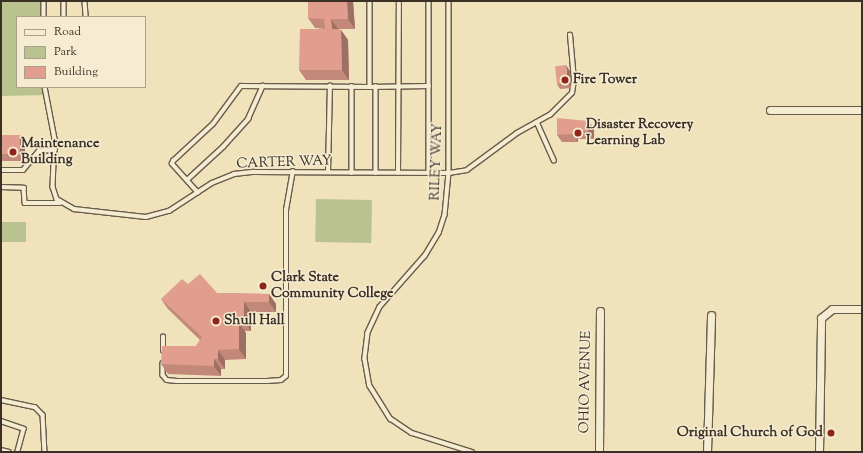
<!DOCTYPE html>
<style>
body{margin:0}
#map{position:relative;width:863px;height:453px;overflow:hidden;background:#f0e2ba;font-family:"Sorts Mill Goudy",serif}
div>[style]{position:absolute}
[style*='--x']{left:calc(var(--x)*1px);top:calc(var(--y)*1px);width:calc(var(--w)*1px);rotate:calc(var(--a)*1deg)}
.green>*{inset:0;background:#bac390;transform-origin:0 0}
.roads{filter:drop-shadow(1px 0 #685c4b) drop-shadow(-1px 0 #685c4b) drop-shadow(0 1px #685c4b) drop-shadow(0 -1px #685c4b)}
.lane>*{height:3.5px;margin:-1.75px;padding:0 1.75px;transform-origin:1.75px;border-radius:1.75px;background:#f5ecd2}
.street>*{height:7px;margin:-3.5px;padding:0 3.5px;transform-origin:3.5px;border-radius:3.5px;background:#f5ecd2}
.wall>*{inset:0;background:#c2887a}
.shaded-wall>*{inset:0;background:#9e6f63}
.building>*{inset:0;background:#e19e8e;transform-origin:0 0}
.dots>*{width:11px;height:11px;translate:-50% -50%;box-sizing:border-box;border:2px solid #f5ecd2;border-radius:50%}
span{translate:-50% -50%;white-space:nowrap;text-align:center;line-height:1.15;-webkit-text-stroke:3px #f5ecd2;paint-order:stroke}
.poi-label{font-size:14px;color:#3a3026;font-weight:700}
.left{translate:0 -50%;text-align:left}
.right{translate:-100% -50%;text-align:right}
.street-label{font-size:14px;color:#3a3026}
.frame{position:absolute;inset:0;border:2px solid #3a3026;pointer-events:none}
.legend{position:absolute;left:16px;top:16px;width:130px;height:72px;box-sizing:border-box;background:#f5ecd2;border:1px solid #aaa18d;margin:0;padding:5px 7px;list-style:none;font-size:12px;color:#3a3026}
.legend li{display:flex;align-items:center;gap:8px;height:20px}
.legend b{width:20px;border:1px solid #aaa18d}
</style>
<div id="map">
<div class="green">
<div style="clip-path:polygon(1px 1px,45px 1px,45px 17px,17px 17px,17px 87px,46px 87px,46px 95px,1px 96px)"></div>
<div style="left:316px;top:199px;width:56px;height:43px;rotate:1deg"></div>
<div style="left:1px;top:222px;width:25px;height:20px"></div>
</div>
<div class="roads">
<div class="lane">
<div style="--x:44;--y:1;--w:16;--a:90"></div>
<div style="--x:64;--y:1;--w:16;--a:90"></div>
<div style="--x:85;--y:1;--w:16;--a:86"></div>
<div style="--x:370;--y:1;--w:86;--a:90"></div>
<div style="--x:370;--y:87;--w:59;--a:-1"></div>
<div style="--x:429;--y:1;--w:172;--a:90"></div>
<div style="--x:449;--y:1;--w:172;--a:90"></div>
<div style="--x:449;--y:173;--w:42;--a:95.4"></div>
<div style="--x:445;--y:215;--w:19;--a:108"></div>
<div style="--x:439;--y:233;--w:27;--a:121"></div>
<div style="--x:425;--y:256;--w:68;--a:131.4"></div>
<div style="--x:380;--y:307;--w:29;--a:115"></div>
<div style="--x:368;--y:333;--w:26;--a:97"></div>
<div style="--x:365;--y:359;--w:27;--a:80"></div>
<div style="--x:370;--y:386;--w:39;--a:58"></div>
<div style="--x:391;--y:419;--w:25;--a:34"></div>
<div style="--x:412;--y:433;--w:63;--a:17.6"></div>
<div style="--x:352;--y:86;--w:87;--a:90"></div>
<div style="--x:376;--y:86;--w:87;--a:90"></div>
<div style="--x:45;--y:87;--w:53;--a:79.1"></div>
<div style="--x:55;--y:139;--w:48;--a:92.4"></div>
<div style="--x:53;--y:187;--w:13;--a:72"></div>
<div style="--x:57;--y:199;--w:20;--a:30"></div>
<div style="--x:74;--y:209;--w:72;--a:6.3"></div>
<div style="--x:146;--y:217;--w:24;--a:-15"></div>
<div style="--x:169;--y:211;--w:51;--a:-33.1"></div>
<div style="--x:212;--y:183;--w:24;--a:-22"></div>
<div style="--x:234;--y:174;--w:20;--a:-6"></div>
<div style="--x:254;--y:172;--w:195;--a:0.3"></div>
<div style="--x:449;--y:173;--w:18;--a:-9"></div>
<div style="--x:467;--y:170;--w:62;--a:-36.5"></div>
<div style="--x:517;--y:133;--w:38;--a:-29"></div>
<div style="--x:550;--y:115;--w:31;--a:-45"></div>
<div style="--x:572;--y:93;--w:13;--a:-81"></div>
<div style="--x:574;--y:80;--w:45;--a:-95.1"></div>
<div style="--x:537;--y:122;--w:42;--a:65.9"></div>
<div style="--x:1;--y:170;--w:22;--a:0"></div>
<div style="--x:23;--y:170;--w:25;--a:-50"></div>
<div style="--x:39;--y:151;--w:16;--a:-4"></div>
<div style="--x:328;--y:172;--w:86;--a:-88.7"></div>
<div style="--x:398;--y:173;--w:172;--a:-89.7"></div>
<div style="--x:187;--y:180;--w:49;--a:-42.5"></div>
<div style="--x:223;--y:147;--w:38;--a:-48"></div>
<div style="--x:248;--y:119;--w:36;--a:-66"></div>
<div style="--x:1;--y:187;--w:23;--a:2"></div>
<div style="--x:24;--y:188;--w:15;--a:86"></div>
<div style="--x:25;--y:203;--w:35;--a:0"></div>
<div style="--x:198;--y:193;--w:39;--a:-132"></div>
<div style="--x:172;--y:164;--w:3;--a:-72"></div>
<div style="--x:173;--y:161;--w:54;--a:-42.8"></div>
<div style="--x:213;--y:124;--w:47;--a:-53.6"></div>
<div style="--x:241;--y:86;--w:129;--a:0.4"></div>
<div style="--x:163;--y:351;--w:14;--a:-90"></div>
<div style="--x:163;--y:363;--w:12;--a:90"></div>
<div style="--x:163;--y:375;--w:6;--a:51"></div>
<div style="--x:167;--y:380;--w:10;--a:6"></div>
<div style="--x:177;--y:381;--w:90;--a:0"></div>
<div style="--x:267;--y:381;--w:14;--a:-4"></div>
<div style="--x:281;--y:380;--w:6;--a:-39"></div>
<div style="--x:286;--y:376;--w:166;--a:-90"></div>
<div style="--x:286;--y:210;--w:39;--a:-80"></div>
<div style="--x:1;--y:400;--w:35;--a:12"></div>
<div style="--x:35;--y:407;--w:11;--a:45"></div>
<div style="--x:43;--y:415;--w:37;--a:87"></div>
<div style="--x:1;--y:421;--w:24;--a:19"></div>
<div style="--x:24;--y:429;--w:24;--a:105"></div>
<div style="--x:1;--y:450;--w:8;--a:14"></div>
</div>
<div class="street">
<div style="--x:770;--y:110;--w:92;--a:0"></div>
<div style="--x:599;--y:452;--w:141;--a:-89.6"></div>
<div style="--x:707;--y:452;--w:137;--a:-88.3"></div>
<div style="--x:819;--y:452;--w:134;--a:-89.1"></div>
<div style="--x:821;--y:318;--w:14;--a:-39"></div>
<div style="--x:832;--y:309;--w:30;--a:0"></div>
</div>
</div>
<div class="wall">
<div style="clip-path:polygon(353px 1px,355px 29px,338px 29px,341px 30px,348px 40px,349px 80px,306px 80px,299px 70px,325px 29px,315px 28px,308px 18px)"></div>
<div style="clip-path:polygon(570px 71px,571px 88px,560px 89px,557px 84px)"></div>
<div style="clip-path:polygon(588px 121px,594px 128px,594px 139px,578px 139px,578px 142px,562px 142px,557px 135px)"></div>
<div style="clip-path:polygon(1px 135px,20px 135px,25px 143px,25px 161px,1px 161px)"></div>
<div style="clip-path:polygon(188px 284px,217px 293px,269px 294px,276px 304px,276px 312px,251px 312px,251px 331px,244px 331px,246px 333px,246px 359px,225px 360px,225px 369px,221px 369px,221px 376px,168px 374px,161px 364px,196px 346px,200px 340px,168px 309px,161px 299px)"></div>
</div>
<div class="shaded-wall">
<div style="clip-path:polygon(347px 1px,353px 1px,355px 29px,348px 19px)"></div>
<div style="clip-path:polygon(331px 19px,338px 29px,332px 29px)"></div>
<div style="clip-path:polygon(341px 30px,348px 40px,349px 80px,342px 70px)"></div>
<div style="clip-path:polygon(566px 65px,570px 71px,571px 88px,568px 83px)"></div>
<div style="clip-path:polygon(588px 121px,594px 128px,594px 139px,588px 131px)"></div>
<div style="clip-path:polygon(573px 131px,578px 139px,578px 142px,573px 134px)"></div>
<div style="clip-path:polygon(20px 135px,25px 143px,25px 161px,20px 154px)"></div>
<div style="clip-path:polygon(269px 294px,276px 304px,276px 312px,269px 302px)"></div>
<div style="clip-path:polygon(244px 302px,251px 312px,251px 331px,244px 321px)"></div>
<div style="clip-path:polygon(239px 323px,246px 333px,246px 359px,239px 349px)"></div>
<div style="clip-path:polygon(218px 350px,225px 360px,225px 369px,218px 359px)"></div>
<div style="clip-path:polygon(214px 359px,221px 369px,221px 376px,214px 366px)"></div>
</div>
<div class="building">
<div style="clip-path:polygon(308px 1px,347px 1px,348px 19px,331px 19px,332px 29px,341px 30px,342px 70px,299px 70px,300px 29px,325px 29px,324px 19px,308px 18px)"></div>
<div style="left:566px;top:65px;width:18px;height:11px;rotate:84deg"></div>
<div style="clip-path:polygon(557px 118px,588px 121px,588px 131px,573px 131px,573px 134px,557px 135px)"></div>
<div style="left:1px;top:135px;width:19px;height:19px"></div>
<div style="clip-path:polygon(200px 274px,217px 293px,269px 294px,269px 302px,244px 302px,244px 321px,231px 322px,239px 323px,239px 349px,218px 350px,218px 359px,214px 359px,214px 366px,161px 364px,162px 346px,196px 346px,202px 337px,161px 299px,182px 279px,188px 284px)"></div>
</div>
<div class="dots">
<div style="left:565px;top:80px;background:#8f2418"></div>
<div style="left:578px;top:133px;background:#8f2418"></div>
<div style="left:13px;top:152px;background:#8f2418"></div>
<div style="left:263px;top:286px;background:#8f2418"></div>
<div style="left:216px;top:321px;background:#8f2418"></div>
<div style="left:831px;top:433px;background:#8f2418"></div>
</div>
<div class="poi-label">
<span class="left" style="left:573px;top:80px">Fire Tower</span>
<span class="left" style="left:586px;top:133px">Disaster Recovery<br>Learning Lab</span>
<span class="left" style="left:21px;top:152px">Maintenance<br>Building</span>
<span class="left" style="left:271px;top:286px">Clark State<br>Community College</span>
<span class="left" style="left:224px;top:321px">Shull Hall</span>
<span class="right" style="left:823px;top:433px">Original Church of God</span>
</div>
<div class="street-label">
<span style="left:437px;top:162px;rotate:-88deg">RILEY WAY</span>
<span style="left:284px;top:163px;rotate:-2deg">CARTER WAY</span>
<span style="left:586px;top:382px;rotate:-89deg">OHIO AVENUE</span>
</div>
<div class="frame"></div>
<ul class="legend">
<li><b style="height:5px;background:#f5ecd2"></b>Road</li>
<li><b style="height:11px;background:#bac390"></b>Park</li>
<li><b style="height:11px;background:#e19e8e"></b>Building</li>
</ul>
</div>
